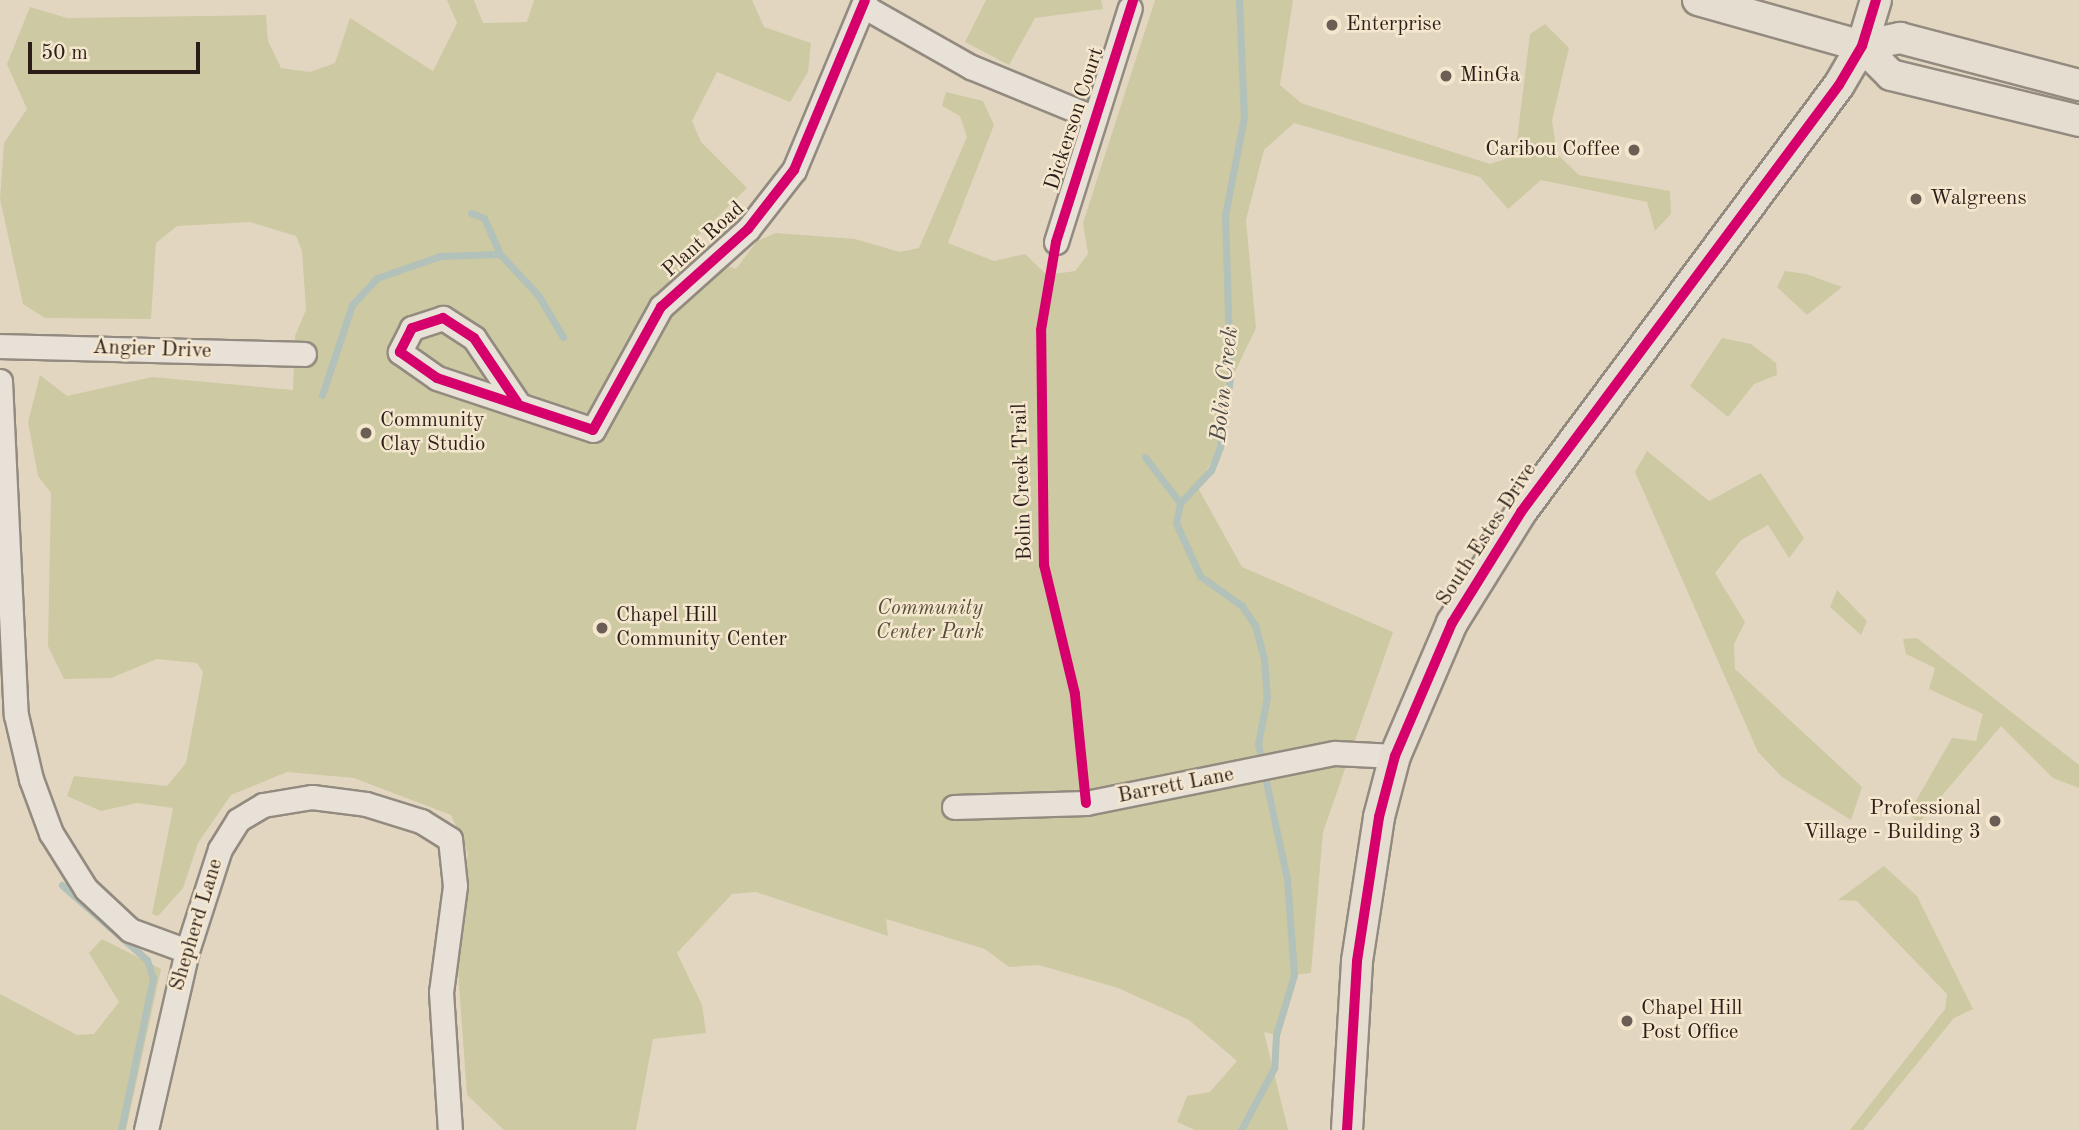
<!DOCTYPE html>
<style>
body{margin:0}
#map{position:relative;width:2079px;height:1130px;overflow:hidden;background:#e2d6c1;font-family:"Old Standard TT",serif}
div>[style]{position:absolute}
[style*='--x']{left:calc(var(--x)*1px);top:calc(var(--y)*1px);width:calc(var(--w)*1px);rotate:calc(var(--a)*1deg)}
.green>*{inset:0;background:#cdc9a3}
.stream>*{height:7px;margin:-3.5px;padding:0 3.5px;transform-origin:3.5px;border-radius:3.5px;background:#b2c1b9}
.roads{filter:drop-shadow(2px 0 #938b7f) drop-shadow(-2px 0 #938b7f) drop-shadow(0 2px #938b7f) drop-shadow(0 -2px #938b7f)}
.minor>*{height:23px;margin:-11.5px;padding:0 11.5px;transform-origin:11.5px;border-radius:11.5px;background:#e7e1d7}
.major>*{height:30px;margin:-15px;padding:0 15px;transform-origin:15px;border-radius:15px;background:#e4ddd0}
.cycleway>*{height:10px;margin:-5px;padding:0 5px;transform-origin:5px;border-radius:5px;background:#d6006c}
.dots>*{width:19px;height:19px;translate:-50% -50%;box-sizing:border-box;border:4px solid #f5e7ce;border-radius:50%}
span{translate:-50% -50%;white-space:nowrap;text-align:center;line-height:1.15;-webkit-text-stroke:5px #f5e7ce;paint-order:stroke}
.poi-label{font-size:21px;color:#2b1e19}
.left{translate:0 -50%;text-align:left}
.right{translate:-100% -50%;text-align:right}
.street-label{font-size:21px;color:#2b1e19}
.park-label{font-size:21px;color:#564e3b;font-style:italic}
.water-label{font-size:23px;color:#4d4c48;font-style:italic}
.scale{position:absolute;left:28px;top:42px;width:172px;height:32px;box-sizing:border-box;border:4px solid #2b1e19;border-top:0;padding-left:9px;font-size:21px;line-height:24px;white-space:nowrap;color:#2b1e19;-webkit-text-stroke:5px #f5e7ce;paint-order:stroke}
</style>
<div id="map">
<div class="green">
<div style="clip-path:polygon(447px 0,474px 0,483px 23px,527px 22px,534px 0,752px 0,764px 27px,811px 43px,808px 72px,790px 102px,717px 72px,692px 121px,701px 142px,747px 188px,684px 250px,736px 269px,757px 241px,776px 233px,855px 239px,900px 252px,919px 248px,967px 137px,960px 116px,942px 106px,946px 92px,983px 101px,994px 125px,948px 243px,994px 261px,1025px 254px,1047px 275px,1075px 271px,1088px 254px,1083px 223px,1155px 0,1293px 0,1280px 85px,1301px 103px,1490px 164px,1515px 156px,1530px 34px,1545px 24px,1569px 48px,1552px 120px,1557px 154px,1579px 175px,1670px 191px,1671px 214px,1655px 231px,1647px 202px,1541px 180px,1508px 209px,1480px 177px,1294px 123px,1264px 150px,1246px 220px,1256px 328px,1229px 384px,1220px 447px,1197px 486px,1242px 567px,1393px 632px,1323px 832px,1311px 973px,1294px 975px,1276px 1035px,1264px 1032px,1288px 1130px,1195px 1130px,1177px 1122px,1187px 1096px,1210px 1092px,1237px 1061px,1189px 1020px,1118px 988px,1039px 965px,1009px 967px,985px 949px,886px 919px,888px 936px,756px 892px,732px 894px,677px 953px,702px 1005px,706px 1033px,653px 1039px,636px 1130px,504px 1130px,467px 1095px,456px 943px,468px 853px,451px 815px,354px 778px,287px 772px,231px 795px,198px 843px,183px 888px,158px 916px,152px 914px,173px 808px,137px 803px,101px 811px,67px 796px,74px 776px,167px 786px,186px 763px,203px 672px,197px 663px,157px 659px,111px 678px,64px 679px,48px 646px,51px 493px,38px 476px,28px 422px,40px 375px,67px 396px,152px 377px,293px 390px,295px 336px,306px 310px,302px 251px,296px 236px,250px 222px,177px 226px,156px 243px,151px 319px,45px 318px,23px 304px,0 199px,4px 143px,27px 109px,7px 64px,30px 7px,67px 18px,266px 15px,268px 41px,281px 68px,310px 72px,335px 63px,350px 18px,433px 71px,457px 23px)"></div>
<div style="clip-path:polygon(986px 0,1101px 0,1103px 9px,1035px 18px,1009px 65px,965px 42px)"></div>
<div style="clip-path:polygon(1785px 271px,1806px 274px,1842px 287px,1807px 315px,1777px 287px)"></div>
<div style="clip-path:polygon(1722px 338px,1751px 344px,1776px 363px,1777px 375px,1754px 384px,1728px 417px,1690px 386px)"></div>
<div style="clip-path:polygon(1647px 451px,1709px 501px,1761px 473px,1804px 538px,1789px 558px,1768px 525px,1741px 540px,1715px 573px,1745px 622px,1734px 644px,1735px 669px,1862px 787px,1851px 820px,1782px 777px,1758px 752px,1635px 472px)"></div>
<div style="clip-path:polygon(1837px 590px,1867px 621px,1861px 635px,1830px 607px)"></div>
<div style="clip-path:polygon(1917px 638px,2079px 765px,2079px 788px,2053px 778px,2001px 726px,1917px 825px,1910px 811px,1952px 738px,1976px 741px,1983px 714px,1929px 689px,1935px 668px,1906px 654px,1903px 639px)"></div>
<div style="clip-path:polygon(1884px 866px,1917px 896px,1973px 1009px,1954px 1018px,1863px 1130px,1850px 1130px,1945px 1009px,1947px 994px,1857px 901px,1838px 900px)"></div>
<div style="clip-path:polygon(102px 939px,161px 969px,126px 1130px,0 1130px,0 994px,77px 1035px,94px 1034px,119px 1002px,89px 953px)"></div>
</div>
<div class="stream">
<div style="--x:1239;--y:0;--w:117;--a:87.6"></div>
<div style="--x:1244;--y:117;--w:101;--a:100.9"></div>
<div style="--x:1225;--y:216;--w:162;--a:88.2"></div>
<div style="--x:1230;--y:378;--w:70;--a:98.2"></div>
<div style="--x:1220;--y:447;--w:25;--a:111"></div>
<div style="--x:1211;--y:470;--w:45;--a:133.2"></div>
<div style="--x:1180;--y:503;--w:20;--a:101"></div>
<div style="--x:1176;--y:523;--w:58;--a:65.6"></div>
<div style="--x:1200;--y:576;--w:52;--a:35.5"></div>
<div style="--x:1242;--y:606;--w:23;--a:56"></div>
<div style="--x:1255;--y:625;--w:34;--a:75"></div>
<div style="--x:1264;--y:658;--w:39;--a:86"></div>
<div style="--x:1267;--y:697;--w:48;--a:100.8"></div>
<div style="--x:1258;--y:744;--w:138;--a:77.9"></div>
<div style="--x:1287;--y:879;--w:96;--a:85.8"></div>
<div style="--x:1294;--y:975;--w:63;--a:106.7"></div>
<div style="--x:1276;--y:1035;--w:33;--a:93"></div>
<div style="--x:1274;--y:1068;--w:70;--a:118"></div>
<div style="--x:471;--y:213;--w:14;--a:21"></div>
<div style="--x:484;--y:218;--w:39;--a:66"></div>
<div style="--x:322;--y:395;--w:95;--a:-71.6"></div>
<div style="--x:352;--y:305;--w:37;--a:-47"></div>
<div style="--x:377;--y:278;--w:67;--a:-19.2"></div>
<div style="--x:440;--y:256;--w:60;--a:-1.9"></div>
<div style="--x:500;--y:254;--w:56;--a:47.2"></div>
<div style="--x:538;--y:295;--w:49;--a:59.2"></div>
<div style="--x:1145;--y:457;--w:58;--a:52.7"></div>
<div style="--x:62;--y:885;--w:113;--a:41.4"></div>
<div style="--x:147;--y:960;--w:19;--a:72"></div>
<div style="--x:153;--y:978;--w:155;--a:101.9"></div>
</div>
<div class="roads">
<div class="minor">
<div style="--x:863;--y:6;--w:124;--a:29.5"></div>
<div style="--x:971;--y:67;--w:134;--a:22.4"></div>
<div style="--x:1056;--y:242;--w:245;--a:-72.5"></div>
<div style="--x:0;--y:346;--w:304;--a:1.5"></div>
<div style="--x:0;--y:381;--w:334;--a:87.3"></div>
<div style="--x:16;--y:715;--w:66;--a:76.8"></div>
<div style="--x:31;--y:779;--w:58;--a:69.7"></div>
<div style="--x:51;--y:833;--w:66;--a:58"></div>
<div style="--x:86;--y:889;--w:60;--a:43"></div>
<div style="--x:130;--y:930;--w:61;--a:20.2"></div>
<div style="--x:517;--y:402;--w:77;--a:-123.9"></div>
<div style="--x:474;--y:338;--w:37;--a:-147"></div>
<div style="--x:443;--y:318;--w:33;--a:162"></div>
<div style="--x:412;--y:328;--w:27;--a:117"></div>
<div style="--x:400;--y:352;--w:45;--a:35.1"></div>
<div style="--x:437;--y:378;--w:164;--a:18.4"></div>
<div style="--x:593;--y:430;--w:141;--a:-61.1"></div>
<div style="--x:661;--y:307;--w:117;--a:-41.9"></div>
<div style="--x:748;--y:229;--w:75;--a:-52.1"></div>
<div style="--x:794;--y:170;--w:184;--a:-67.3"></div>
<div style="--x:954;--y:807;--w:132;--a:-1.7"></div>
<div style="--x:1086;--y:803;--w:254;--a:-11.4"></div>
<div style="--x:1335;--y:753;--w:60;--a:2.9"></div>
<div style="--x:146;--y:1130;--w:184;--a:-77.1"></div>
<div style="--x:187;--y:951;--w:107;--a:-72.1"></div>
<div style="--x:220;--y:849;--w:34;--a:-58"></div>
<div style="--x:238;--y:820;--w:29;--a:-31"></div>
<div style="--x:263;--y:805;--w:50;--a:-9.3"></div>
<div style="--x:312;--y:797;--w:54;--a:7.4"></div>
<div style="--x:366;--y:804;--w:58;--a:17.2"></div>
<div style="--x:421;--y:821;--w:34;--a:32"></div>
<div style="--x:450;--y:839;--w:47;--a:83.9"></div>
<div style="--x:455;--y:886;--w:107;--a:97.5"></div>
<div style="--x:441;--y:992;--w:138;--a:86.3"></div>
</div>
<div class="major">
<div style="--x:1698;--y:0;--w:170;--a:15.7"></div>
<div style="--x:1862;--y:46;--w:41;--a:45"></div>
<div style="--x:1891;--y:75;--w:194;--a:13.7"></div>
<div style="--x:1862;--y:46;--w:39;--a:-12"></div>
<div style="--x:1900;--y:38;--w:185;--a:14.7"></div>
<div style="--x:1347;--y:1130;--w:169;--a:-86.6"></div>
<div style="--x:1357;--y:961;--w:146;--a:-81.3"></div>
<div style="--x:1379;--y:817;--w:63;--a:-75.3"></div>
<div style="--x:1395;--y:756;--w:145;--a:-66.8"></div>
<div style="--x:1452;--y:623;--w:131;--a:-58.1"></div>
<div style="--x:1521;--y:512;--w:532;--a:-53.32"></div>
<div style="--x:1839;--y:85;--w:45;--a:-59.5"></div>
<div style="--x:1862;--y:46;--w:48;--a:-73.1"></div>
</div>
</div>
<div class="cycleway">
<div style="--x:517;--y:402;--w:77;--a:-123.9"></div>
<div style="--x:474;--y:338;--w:37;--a:-147"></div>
<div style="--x:443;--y:318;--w:33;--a:162"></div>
<div style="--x:412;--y:328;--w:27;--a:117"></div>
<div style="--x:400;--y:352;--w:45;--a:35.1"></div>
<div style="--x:437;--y:378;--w:164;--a:18.4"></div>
<div style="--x:593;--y:430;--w:141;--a:-61.1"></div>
<div style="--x:661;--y:307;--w:117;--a:-41.9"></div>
<div style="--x:748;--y:229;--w:75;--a:-52.1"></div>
<div style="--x:794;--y:170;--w:184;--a:-67.3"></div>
<div style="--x:1086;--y:803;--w:110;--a:-95.8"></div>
<div style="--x:1075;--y:694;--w:133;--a:-103.5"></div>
<div style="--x:1044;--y:565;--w:235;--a:-90.7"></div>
<div style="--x:1041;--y:330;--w:89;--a:-80.3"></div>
<div style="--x:1056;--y:242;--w:254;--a:-72.3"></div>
<div style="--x:1347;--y:1130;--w:169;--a:-86.6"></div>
<div style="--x:1357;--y:961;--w:146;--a:-81.3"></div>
<div style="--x:1379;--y:817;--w:63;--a:-75.3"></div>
<div style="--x:1395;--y:756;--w:145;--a:-66.8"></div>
<div style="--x:1452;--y:623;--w:131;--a:-58.1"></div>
<div style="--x:1521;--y:512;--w:532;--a:-53.32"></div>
<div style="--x:1839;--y:85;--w:45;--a:-59.5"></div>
<div style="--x:1862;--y:46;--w:48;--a:-73.1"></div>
</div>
<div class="dots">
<div style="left:1332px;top:25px;background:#6b5e54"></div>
<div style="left:1446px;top:76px;background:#6b5e54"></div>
<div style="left:1634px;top:150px;background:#6b5e54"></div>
<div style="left:1916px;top:199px;background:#6b5e54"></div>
<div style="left:366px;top:433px;background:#6b5e54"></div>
<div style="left:602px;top:628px;background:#6b5e54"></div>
<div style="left:1995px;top:821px;background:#6b5e54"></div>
<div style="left:1627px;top:1021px;background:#6b5e54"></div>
</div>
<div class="poi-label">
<span class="left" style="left:1346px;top:25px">Enterprise</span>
<span class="left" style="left:1460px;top:76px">MinGa</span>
<span class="right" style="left:1620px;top:150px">Caribou Coffee</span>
<span class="left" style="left:1930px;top:199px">Walgreens</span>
<span class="left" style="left:380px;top:433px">Community<br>Clay Studio</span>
<span class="left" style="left:616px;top:628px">Chapel Hill<br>Community Center</span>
<span class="right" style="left:1981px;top:821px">Professional<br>Village - Building 3</span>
<span class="left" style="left:1641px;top:1021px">Chapel Hill<br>Post Office</span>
</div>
<div class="street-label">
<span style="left:1075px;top:119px;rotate:-72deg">Dickerson Court</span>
<span style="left:704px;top:240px;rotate:-42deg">Plant Road</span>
<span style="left:152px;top:350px;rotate:2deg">Angier Drive</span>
<span style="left:1023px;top:482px;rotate:-92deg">Bolin Creek Trail</span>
<span style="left:1487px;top:535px;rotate:-57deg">South Estes Drive</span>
<span style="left:1176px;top:786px;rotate:-11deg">Barrett Lane</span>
<span style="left:197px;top:925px;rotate:-73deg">Shepherd Lane</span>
</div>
<div class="park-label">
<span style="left:930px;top:621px">Community<br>Center Park</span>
</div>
<div class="water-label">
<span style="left:1225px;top:384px;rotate:-84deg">Bolin Creek</span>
</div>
<div class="scale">50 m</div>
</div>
